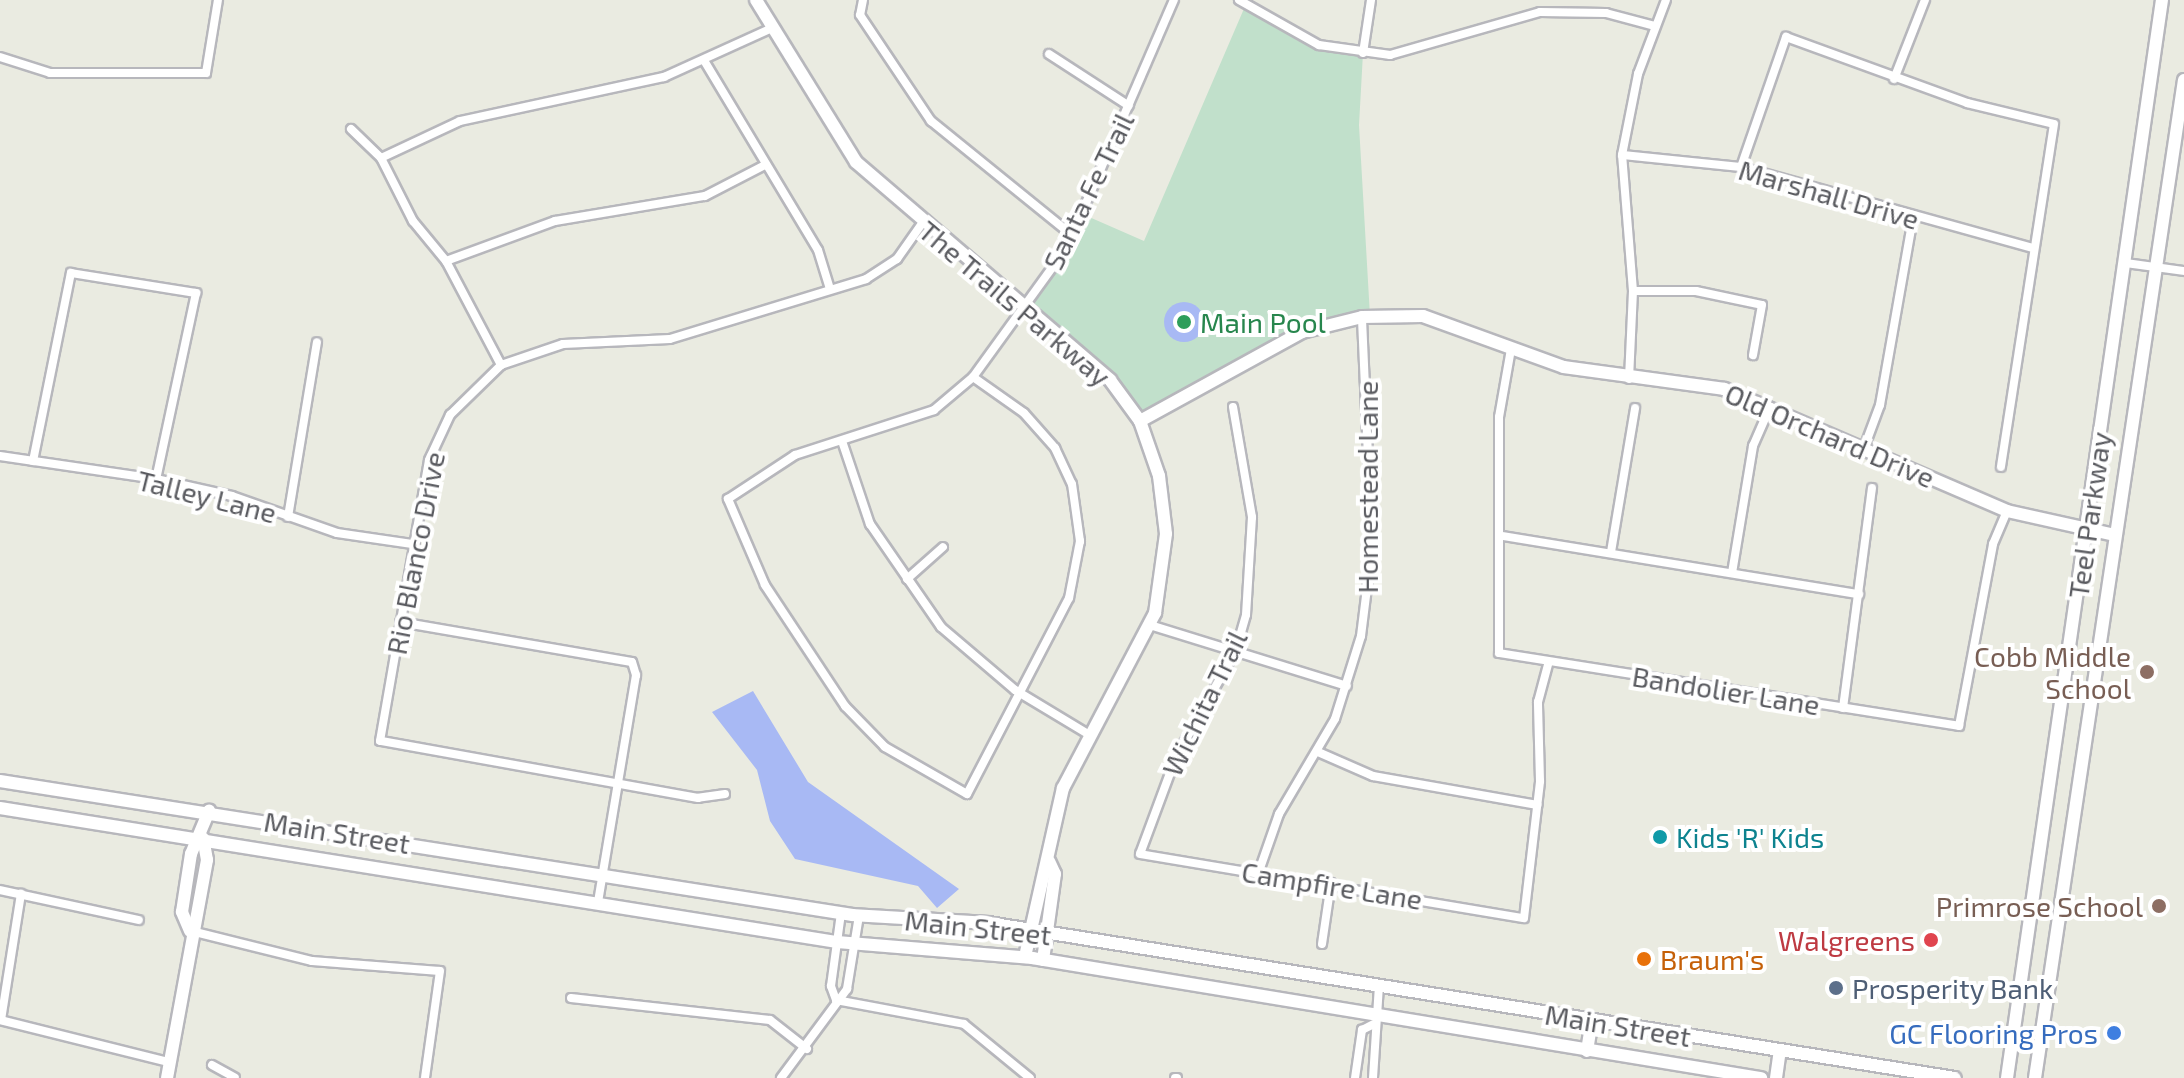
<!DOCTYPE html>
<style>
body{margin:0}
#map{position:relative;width:2184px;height:1078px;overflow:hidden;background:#eaebe1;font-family:"Exo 2",sans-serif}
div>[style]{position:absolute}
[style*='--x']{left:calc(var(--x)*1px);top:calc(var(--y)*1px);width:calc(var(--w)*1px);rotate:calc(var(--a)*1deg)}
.green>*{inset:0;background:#c1e0cb}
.water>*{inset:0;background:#a8b9f4}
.round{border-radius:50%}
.roads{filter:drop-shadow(2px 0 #b7b7bc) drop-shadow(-2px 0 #b7b7bc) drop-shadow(0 2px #b7b7bc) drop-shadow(0 -2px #b7b7bc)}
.street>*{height:8px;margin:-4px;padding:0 4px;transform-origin:4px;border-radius:4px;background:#fff}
.secondary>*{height:12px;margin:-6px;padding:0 6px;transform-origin:6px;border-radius:6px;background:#fff}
.dots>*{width:22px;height:22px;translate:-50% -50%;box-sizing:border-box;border:4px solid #fff;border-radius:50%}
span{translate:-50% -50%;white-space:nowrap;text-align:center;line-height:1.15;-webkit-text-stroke:8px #fff;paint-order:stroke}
.street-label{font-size:28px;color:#5a5b60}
.leisure-label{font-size:28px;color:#27864d}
.left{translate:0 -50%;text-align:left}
.education-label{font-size:28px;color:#785e54}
.right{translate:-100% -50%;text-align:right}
.culture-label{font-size:28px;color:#0d838f}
.health-label{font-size:28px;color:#be3a42}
.food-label{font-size:28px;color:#c56008}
.service-label{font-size:28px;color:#4e5e75}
.shop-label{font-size:28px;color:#366cbe}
</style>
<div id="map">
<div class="green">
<div style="clip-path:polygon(1246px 4px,1319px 45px,1363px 53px,1359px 125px,1370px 316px,1331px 323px,1140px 421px,1111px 382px,1025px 310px,1080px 213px,1144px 241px)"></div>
</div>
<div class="water">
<div class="round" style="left:1164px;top:302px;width:40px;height:40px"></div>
<div style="clip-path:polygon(753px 691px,808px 782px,959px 889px,937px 908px,918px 886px,795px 859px,770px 821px,757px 770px,712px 712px)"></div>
</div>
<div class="roads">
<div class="street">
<div style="--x:863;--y:0;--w:15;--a:101"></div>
<div style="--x:860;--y:15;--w:128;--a:56.2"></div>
<div style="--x:931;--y:121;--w:181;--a:39"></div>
<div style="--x:1239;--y:0;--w:92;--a:29.4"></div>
<div style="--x:1319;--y:45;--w:72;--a:8"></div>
<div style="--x:1390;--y:55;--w:156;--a:-16"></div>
<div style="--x:1540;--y:12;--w:66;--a:0.9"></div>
<div style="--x:1606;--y:13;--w:51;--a:14.9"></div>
<div style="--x:1363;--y:53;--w:54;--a:-81.4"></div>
<div style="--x:1049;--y:54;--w:95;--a:33"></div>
<div style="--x:0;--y:57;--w:52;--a:17.7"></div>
<div style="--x:50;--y:73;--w:156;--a:0"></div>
<div style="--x:206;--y:73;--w:74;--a:-80.7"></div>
<div style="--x:705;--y:62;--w:219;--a:59"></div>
<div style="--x:818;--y:250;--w:41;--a:72.9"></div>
<div style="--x:1894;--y:79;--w:85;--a:-68.6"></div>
<div style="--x:351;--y:129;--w:42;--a:44"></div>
<div style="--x:381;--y:158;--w:71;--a:63.1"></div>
<div style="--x:413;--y:221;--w:52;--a:50.5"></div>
<div style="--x:446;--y:261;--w:118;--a:62.1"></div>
<div style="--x:1622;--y:155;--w:120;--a:5.8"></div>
<div style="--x:1741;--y:167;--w:303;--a:15.5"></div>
<div style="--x:381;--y:158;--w:87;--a:-25.1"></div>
<div style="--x:460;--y:121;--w:209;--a:-12.2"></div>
<div style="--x:664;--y:77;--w:121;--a:-24.4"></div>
<div style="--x:1741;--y:167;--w:138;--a:-70.9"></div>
<div style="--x:1786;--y:37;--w:193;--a:20"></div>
<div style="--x:1967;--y:103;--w:89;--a:13.6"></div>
<div style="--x:2054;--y:124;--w:347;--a:98.8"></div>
<div style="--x:446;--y:261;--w:116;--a:-20.2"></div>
<div style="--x:555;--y:221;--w:152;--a:-9.5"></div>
<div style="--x:705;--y:196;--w:68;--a:-27.3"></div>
<div style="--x:2126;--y:263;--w:59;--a:7.9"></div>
<div style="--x:1633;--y:291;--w:63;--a:0"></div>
<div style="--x:1696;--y:291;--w:67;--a:12"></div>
<div style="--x:1762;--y:305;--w:51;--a:100.2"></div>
<div style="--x:1511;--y:349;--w:69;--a:100"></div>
<div style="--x:1499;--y:417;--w:236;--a:90"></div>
<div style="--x:1499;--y:653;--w:466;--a:9"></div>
<div style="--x:1959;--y:726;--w:185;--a:-79.4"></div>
<div style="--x:1993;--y:544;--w:36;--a:-67"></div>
<div style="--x:973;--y:377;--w:62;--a:35.2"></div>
<div style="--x:1024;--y:413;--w:47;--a:48.5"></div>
<div style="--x:1055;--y:448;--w:40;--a:65"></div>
<div style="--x:1072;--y:484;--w:58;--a:82"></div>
<div style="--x:1080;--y:541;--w:58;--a:100.9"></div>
<div style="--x:1069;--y:598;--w:221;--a:117.5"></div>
<div style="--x:967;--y:794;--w:95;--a:-150.2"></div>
<div style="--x:885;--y:747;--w:57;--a:-134.3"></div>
<div style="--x:845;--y:706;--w:145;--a:-123.5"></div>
<div style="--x:765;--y:585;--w:94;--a:-113.3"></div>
<div style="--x:728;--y:499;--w:80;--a:-33.3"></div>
<div style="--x:795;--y:455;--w:146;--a:-17.9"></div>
<div style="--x:934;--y:410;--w:51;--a:-40.2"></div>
<div style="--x:973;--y:377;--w:160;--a:-54.1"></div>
<div style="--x:1067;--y:247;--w:269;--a:-66.6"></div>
<div style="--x:1629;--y:379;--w:88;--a:-87.4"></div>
<div style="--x:1633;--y:291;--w:136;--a:-94.6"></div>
<div style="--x:1622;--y:155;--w:83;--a:-78.8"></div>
<div style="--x:1638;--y:74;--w:79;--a:-69.3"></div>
<div style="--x:1233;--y:407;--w:112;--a:80.2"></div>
<div style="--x:1252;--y:517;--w:98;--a:93.5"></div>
<div style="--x:1246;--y:615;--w:36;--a:106"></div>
<div style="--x:1236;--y:650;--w:123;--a:119.3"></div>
<div style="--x:1176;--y:757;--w:103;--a:110.4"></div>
<div style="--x:1140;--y:854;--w:389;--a:9.5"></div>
<div style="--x:1524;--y:918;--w:138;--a:-83.3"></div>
<div style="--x:1540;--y:781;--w:79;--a:-91.5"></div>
<div style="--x:1538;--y:702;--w:39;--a:-75"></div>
<div style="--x:842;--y:441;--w:88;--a:71.4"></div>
<div style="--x:870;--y:524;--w:125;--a:55.4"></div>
<div style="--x:941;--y:627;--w:97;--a:40.4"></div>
<div style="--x:1015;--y:690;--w:85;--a:31.1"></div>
<div style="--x:1864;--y:448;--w:46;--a:-69.6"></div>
<div style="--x:1880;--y:405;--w:190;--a:-80"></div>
<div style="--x:0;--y:456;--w:158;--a:8.4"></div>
<div style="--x:156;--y:479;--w:78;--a:12.6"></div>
<div style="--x:232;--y:496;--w:111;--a:19.4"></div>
<div style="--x:337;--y:533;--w:76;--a:8.3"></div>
<div style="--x:33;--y:461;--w:192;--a:-78.6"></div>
<div style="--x:71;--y:273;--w:127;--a:9.1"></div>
<div style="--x:196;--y:293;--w:190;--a:102.1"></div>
<div style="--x:288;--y:517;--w:177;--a:-80.6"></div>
<div style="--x:1503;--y:536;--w:361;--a:9.3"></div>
<div style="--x:1611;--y:552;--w:146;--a:-80.5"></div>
<div style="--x:1732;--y:573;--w:129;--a:-80.6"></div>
<div style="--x:1753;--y:446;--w:43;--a:-66.4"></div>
<div style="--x:907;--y:579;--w:48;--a:-41.6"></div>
<div style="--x:400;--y:622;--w:235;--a:9.8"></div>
<div style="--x:632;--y:662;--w:14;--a:73"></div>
<div style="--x:636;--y:675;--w:231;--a:99.5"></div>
<div style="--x:1150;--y:625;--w:206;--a:17.2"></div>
<div style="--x:1843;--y:708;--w:222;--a:-82.5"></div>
<div style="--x:1318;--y:752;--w:60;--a:23.6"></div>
<div style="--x:1373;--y:776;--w:167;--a:10"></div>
<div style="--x:725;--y:794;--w:27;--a:172"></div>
<div style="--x:698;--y:798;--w:323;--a:-169.8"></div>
<div style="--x:380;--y:741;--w:285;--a:-80.1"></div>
<div style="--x:429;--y:460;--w:50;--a:-65"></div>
<div style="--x:450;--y:415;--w:71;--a:-44.4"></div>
<div style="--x:501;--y:365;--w:65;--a:-18.7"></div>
<div style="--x:563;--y:344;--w:107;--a:-2.7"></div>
<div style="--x:670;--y:339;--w:205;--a:-17"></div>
<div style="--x:866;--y:279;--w:37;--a:-33"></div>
<div style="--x:897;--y:259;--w:42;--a:-54.8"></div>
<div style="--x:1258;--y:874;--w:64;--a:-70.7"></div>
<div style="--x:1279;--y:814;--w:110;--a:-59.5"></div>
<div style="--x:1335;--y:719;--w:87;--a:-72.6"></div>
<div style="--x:1361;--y:636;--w:89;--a:-82.9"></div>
<div style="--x:1372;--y:548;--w:231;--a:-92.5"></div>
<div style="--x:0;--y:890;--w:142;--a:12.2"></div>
<div style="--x:191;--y:931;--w:125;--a:13.9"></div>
<div style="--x:312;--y:961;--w:128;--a:4.5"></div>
<div style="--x:440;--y:971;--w:108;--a:98"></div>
<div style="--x:1322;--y:944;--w:62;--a:-81.6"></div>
<div style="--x:571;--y:998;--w:200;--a:6.3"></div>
<div style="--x:770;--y:1020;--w:47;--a:38.1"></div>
<div style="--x:836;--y:1000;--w:130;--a:10.6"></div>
<div style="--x:964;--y:1024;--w:85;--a:39.3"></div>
<div style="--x:836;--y:1000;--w:15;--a:-110"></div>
<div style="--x:831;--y:986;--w:74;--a:-82.2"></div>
<div style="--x:0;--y:1020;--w:174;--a:14"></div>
<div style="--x:1;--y:1020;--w:128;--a:-81"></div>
<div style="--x:212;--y:1065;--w:26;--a:29"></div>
<div style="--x:781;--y:1078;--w:111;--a:-53.4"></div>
<div style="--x:847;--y:989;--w:74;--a:-80.7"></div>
<div style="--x:1175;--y:1078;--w:2;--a:0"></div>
<div style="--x:1355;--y:1078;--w:49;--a:-81.7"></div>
<div style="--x:1362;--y:1030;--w:13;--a:-27"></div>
<div style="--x:1373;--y:1078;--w:93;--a:-86.3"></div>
</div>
<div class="secondary">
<div style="--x:756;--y:0;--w:190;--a:58.3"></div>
<div style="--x:856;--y:162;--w:335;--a:40.6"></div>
<div style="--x:1110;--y:380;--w:51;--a:53.8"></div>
<div style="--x:1140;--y:421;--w:58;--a:70.9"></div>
<div style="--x:1159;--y:476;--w:58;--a:83.1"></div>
<div style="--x:1166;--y:534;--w:80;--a:97.9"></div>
<div style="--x:1155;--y:613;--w:198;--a:117.7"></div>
<div style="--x:1063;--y:788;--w:173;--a:102.7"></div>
<div style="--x:1140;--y:421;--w:185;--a:-28.8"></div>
<div style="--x:1302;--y:332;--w:62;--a:-14"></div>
<div style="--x:1362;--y:317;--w:61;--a:-0.9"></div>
<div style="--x:1423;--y:316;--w:150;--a:19.9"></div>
<div style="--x:1564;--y:367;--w:162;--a:7.8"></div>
<div style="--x:1724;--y:389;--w:308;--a:23.3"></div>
<div style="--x:2007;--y:511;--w:111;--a:12.5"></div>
<div style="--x:0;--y:781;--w:863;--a:8.93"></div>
<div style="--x:853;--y:915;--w:135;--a:3.4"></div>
<div style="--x:988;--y:923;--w:979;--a:9.11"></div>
<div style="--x:0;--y:808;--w:848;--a:9.1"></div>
<div style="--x:837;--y:942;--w:196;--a:4.7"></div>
<div style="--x:1032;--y:958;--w:739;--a:9.35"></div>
<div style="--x:190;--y:931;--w:21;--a:-113"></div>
<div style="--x:182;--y:912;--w:59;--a:-81.2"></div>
<div style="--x:191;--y:854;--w:47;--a:-67.3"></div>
<div style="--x:1043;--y:960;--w:87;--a:-82.1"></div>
<div style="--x:1055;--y:874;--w:14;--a:-115"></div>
<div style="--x:1587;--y:1051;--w:30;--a:-81"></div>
<div style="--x:167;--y:1078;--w:222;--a:-79.6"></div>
<div style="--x:207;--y:860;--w:22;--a:-100"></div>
<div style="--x:1776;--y:1078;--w:28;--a:-82"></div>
<div style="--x:2007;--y:1078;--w:1089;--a:-81.82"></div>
<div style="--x:2035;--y:1078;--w:1009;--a:-81.51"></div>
</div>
</div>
<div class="dots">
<div style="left:1184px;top:322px;background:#2e9e5b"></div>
<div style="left:2147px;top:672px;background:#8d6e63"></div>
<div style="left:1660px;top:837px;background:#0f9aa8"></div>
<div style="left:2159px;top:906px;background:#8d6e63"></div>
<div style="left:1931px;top:940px;background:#e0444e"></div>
<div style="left:1644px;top:959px;background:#e8710a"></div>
<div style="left:1836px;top:988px;background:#5c6f8a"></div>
<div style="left:2114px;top:1033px;background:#3f7fe0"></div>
</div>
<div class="street-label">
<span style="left:1088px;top:191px;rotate:-64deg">Santa Fe Trail</span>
<span style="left:1829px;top:194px;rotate:16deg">Marshall Drive</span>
<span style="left:1015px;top:303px;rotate:40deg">The Trails Parkway</span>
<span style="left:1830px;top:435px;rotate:23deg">Old Orchard Drive</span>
<span style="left:1367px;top:487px;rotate:-90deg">Homestead Lane</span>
<span style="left:207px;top:496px;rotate:14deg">Talley Lane</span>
<span style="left:2089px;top:515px;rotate:-82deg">Teel Parkway</span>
<span style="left:415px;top:553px;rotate:-79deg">Rio Blanco Drive</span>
<span style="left:1726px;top:690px;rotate:9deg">Bandolier Lane</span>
<span style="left:1204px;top:703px;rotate:-64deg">Wichita Trail</span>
<span style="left:337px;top:832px;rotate:9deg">Main Street</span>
<span style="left:1332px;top:885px;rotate:9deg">Campfire Lane</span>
<span style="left:978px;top:927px;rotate:6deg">Main Street</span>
<span style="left:1618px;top:1025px;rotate:9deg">Main Street</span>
</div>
<div class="leisure-label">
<span class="left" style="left:1200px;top:322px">Main Pool</span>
</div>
<div class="education-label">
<span class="right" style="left:2131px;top:672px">Cobb Middle<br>School</span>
<span class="right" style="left:2143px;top:906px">Primrose School</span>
</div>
<div class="culture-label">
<span class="left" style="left:1676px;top:837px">Kids 'R' Kids</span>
</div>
<div class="health-label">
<span class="right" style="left:1915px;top:940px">Walgreens</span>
</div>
<div class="food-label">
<span class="left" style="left:1660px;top:959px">Braum's</span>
</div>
<div class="service-label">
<span class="left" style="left:1852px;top:988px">Prosperity Bank</span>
</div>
<div class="shop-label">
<span class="right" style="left:2098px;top:1033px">GC Flooring Pros</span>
</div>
</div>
